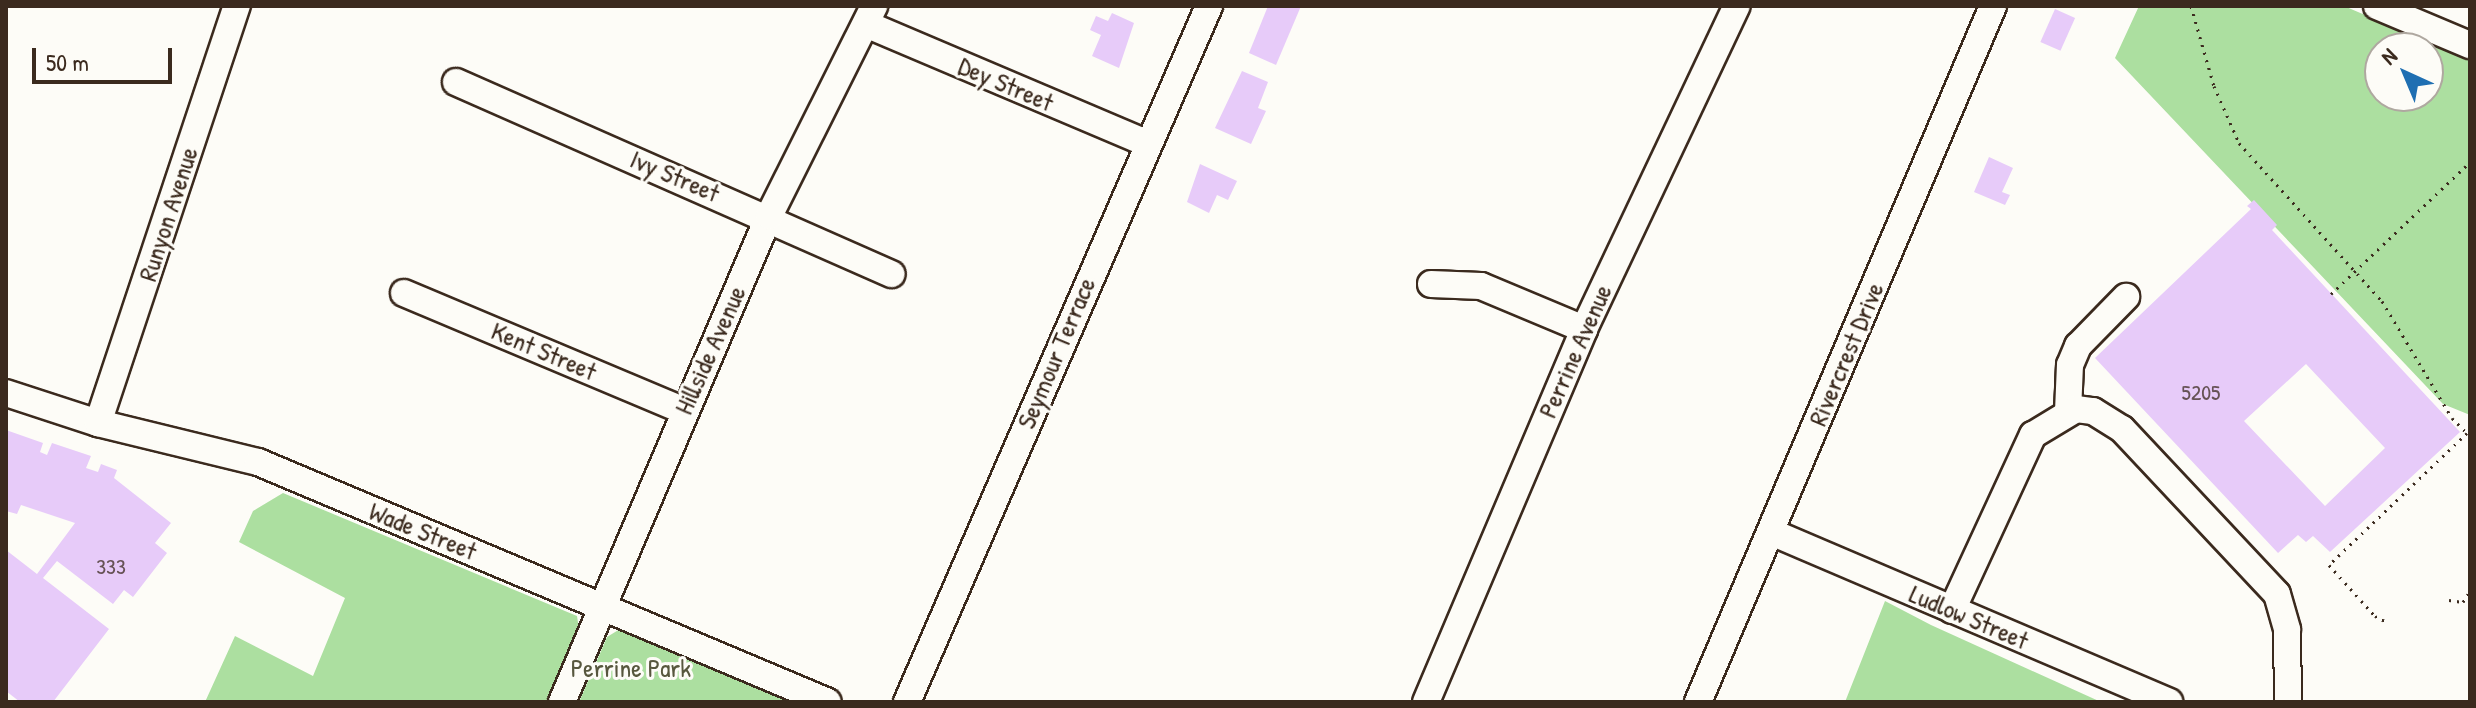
<!DOCTYPE html>
<style>
body{margin:0}
#map{position:relative;width:2476px;height:708px;overflow:hidden;background:#fdfcf7;font-family:"Patrick Hand",sans-serif}
div>[style]{position:absolute}
[style*='--x']{left:calc(var(--x)*1px);top:calc(var(--y)*1px);width:calc(var(--w)*1px);rotate:calc(var(--a)*1deg)}
.green>*{inset:0;background:#acdfa0}
.building>*{inset:0;background:#e7cbf9;transform-origin:0 0}
.path>*{height:3px;margin-top:-1.5px;transform-origin:0;background:repeating-linear-gradient(90deg,#3b2a1e 0 2px,transparent 0 8px)}
.roads{filter:drop-shadow(2px 0 #3b2a1e) drop-shadow(-2px 0 #3b2a1e) drop-shadow(0 2px #3b2a1e) drop-shadow(0 -2px #3b2a1e)}
.minor>*{height:26px;margin:-13px;padding:0 13px;transform-origin:13px;border-radius:13px;background:#fdfcf7}
span{translate:-50% -50%;white-space:nowrap;text-align:center;line-height:1.15;-webkit-text-stroke:6px #fdfcf7;paint-order:stroke}
.number-label{font-size:22px;color:#665255}
.number-label span{-webkit-text-stroke-width:0}
.street-label{font-size:26px;color:#3b2a1e}
.park-label{font-size:26px;color:#57573e}
.frame{position:absolute;inset:0;border:8px solid #3b2a1e;pointer-events:none}
.north{position:absolute;left:2364px;top:32px;width:80px;height:80px;box-sizing:border-box;background:#fdfcf7;border:2px solid #afa8a0;border-radius:50%;rotate:316deg;font-size:22px;font-weight:700;line-height:32px;text-align:center;color:#3b2a1e}
.north::after{content:'';display:block;margin:auto;width:28px;height:36px;background:#1f6fb2;clip-path:polygon(50% 0,100% 100%,50% 72%,0 100%)}
.scale{position:absolute;left:32px;top:48px;width:140px;height:36px;box-sizing:border-box;border:4px solid #3b2a1e;border-top:0;padding-left:10px;font-size:24px;line-height:28px;white-space:nowrap;color:#3b2a1e;-webkit-text-stroke:6px #fdfcf7;paint-order:stroke}
</style>
<div id="map">
<div class="green">
<div style="clip-path:polygon(evenodd,2139px 6px,2344px 6px,2470px 60px,2470px 415px,2443px 404px,2115px 58px,2139px 6px,2380px 48px,2428px 48px,2428px 96px,2380px 96px,2380px 48px)"></div>
<div style="clip-path:polygon(283px 493px,577px 616px,579px 629px,548px 702px,205px 702px,235px 636px,313px 676px,345px 598px,239px 542px,253px 511px)"></div>
<div style="clip-path:polygon(1885px 601px,1931px 625px,2101px 702px,1845px 702px)"></div>
<div style="clip-path:polygon(620px 629px,629px 631px,796px 702px,579px 702px,607px 637px)"></div>
</div>
<div class="building">
<div style="clip-path:polygon(1268px 6px,1301px 6px,1276px 65px,1249px 53px)"></div>
<div style="left:2055px;top:9px;width:22px;height:36px;rotate:24deg"></div>
<div style="clip-path:polygon(1112px 13px,1134px 23px,1119px 68px,1092px 56px,1101px 35px,1090px 30px,1096px 16px,1108px 21px)"></div>
<div style="clip-path:polygon(1242px 71px,1268px 82px,1258px 108px,1266px 111px,1251px 144px,1215px 128px)"></div>
<div style="clip-path:polygon(1989px 157px,2013px 168px,2002px 192px,2010px 195px,2005px 205px,1974px 192px)"></div>
<div style="clip-path:polygon(1200px 164px,1237px 181px,1228px 200px,1217px 195px,1209px 213px,1187px 202px)"></div>
<div style="clip-path:polygon(evenodd,2254px 200px,2277px 225px,2272px 230px,2460px 432px,2330px 552px,2313px 536px,2306px 542px,2298px 535px,2278px 553px,2095px 358px,2251px 209px,2247px 206px,2254px 200px,2306px 364px,2385px 448px,2325px 506px,2244px 421px,2306px 364px)"></div>
<div style="clip-path:polygon(6px 430px,43px 443px,40px 452px,47px 455px,52px 443px,91px 456px,86px 468px,98px 472px,101px 464px,117px 470px,114px 478px,171px 523px,155px 543px,167px 553px,133px 597px,124px 590px,113px 604px,57px 561px,43px 578px,109px 629px,53px 702px,20px 702px,6px 691px,6px 550px,37px 574px,75px 523px,21px 505px,17px 514px,6px 511px)"></div>
</div>
<div class="path">
<div style="--x:2191;--y:6;--w:83;--a:74"></div>
<div style="--x:2214;--y:86;--w:62;--a:66.3"></div>
<div style="--x:2239;--y:143;--w:213;--a:47.9"></div>
<div style="--x:2382;--y:301;--w:136;--a:59.1"></div>
<div style="--x:2452;--y:418;--w:21;--a:45"></div>
<div style="--x:2467;--y:433;--w:191;--a:136.3"></div>
<div style="--x:2329;--y:565;--w:69;--a:48"></div>
<div style="--x:2375;--y:616;--w:13;--a:27"></div>
<div style="--x:2331;--y:294;--w:192;--a:-43.5"></div>
<div style="--x:2449;--y:600;--w:14;--a:8"></div>
<div style="--x:2463;--y:602;--w:13;--a:-58"></div>
</div>
<div class="roads">
<div class="minor">
<div style="--x:2377;--y:6;--w:101;--a:22.8"></div>
<div style="--x:866;--y:24;--w:304;--a:23"></div>
<div style="--x:456;--y:82;--w:476;--a:23.8"></div>
<div style="--x:1431;--y:284;--w:50;--a:2.3"></div>
<div style="--x:1481;--y:286;--w:112;--a:22.7"></div>
<div style="--x:404;--y:293;--w:303;--a:22.8"></div>
<div style="--x:6;--y:393;--w:97;--a:18.1"></div>
<div style="--x:98;--y:423;--w:165;--a:13.7"></div>
<div style="--x:258;--y:462;--w:618;--a:22.83"></div>
<div style="--x:2068;--y:412;--w:47;--a:-87.6"></div>
<div style="--x:2070;--y:365;--w:21;--a:-67"></div>
<div style="--x:2078;--y:346;--w:69;--a:-45.6"></div>
<div style="--x:98;--y:423;--w:440;--a:-71.6"></div>
<div style="--x:1771;--y:532;--w:433;--a:23.1"></div>
<div style="--x:1952;--y:610;--w:193;--a:-65.2"></div>
<div style="--x:2033;--y:435;--w:50;--a:-31.2"></div>
<div style="--x:2076;--y:409;--w:17;--a:7"></div>
<div style="--x:2093;--y:411;--w:34;--a:32"></div>
<div style="--x:2122;--y:429;--w:226;--a:46.8"></div>
<div style="--x:2277;--y:594;--w:37;--a:74"></div>
<div style="--x:2287;--y:630;--w:72;--a:89.2"></div>
<div style="--x:562;--y:702;--w:528;--a:-66.93"></div>
<div style="--x:769;--y:216;--w:235;--a:-63.4"></div>
<div style="--x:907;--y:702;--w:759;--a:-66.54"></div>
<div style="--x:1426;--y:702;--w:405;--a:-67"></div>
<div style="--x:1584;--y:329;--w:357;--a:-64.7"></div>
<div style="--x:1698;--y:702;--w:756;--a:-67.03"></div>
</div>
</div>
<div class="number-label">
<span style="left:2201px;top:393px">5205</span>
<span style="left:111px;top:567px">333</span>
</div>
<div class="street-label">
<span style="left:1006px;top:84px;rotate:23deg">Dey Street</span>
<span style="left:675px;top:176px;rotate:23deg">Ivy Street</span>
<span style="left:168px;top:214px;rotate:-72deg">Runyon Avenue</span>
<span style="left:710px;top:350px;rotate:-66deg">Hillside Avenue</span>
<span style="left:544px;top:351px;rotate:23deg">Kent Street</span>
<span style="left:1575px;top:351px;rotate:-66deg">Perrine Avenue</span>
<span style="left:1056px;top:353px;rotate:-67deg">Seymour Terrace</span>
<span style="left:1846px;top:354px;rotate:-67deg">Rivercrest Drive</span>
<span style="left:423px;top:531px;rotate:22deg">Wade Street</span>
<span style="left:1969px;top:617px;rotate:23deg">Ludlow Street</span>
</div>
<div class="park-label">
<span style="left:631px;top:668px">Perrine Park</span>
</div>
<div class="frame"></div>
<div class="north">N</div>
<div class="scale">50 m</div>
</div>
